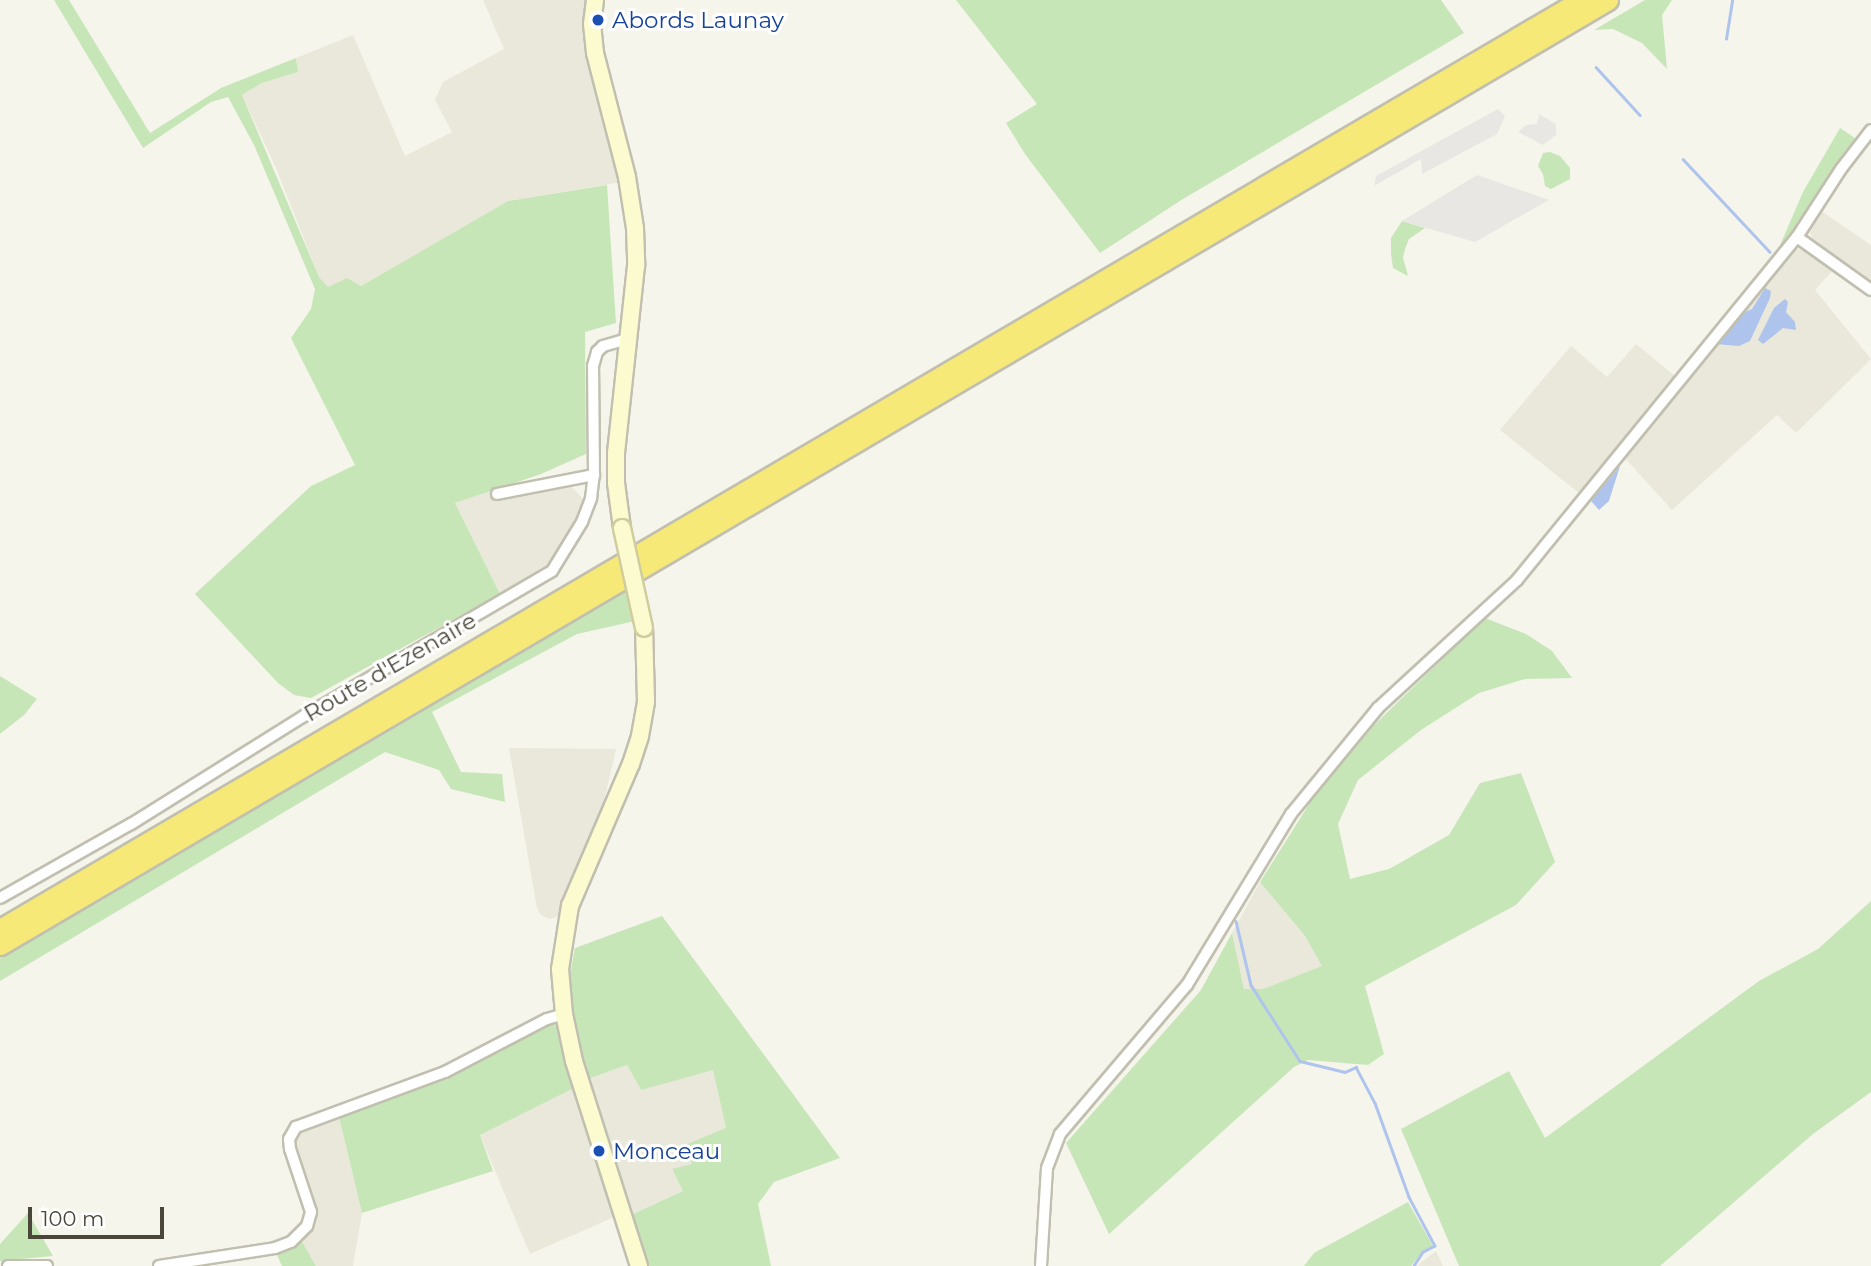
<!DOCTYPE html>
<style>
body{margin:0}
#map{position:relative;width:1871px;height:1266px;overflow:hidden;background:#f5f5ec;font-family:Montserrat,sans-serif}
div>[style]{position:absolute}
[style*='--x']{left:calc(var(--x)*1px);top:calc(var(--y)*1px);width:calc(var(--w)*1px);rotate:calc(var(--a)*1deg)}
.residential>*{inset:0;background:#e9e8db}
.green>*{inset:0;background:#c7e6b8}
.parking>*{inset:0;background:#e8e7e3}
.water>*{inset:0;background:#aec4ed}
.stream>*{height:2.5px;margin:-1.25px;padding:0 1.25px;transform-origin:1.25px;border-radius:1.25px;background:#aec4ed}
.roads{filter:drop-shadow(2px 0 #c1bfaf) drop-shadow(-2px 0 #c1bfaf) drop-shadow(0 2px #c1bfaf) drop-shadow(0 -2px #c1bfaf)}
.street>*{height:10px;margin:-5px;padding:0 5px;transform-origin:5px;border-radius:5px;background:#fff}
.secondary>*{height:16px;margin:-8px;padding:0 8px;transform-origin:8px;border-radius:8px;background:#fcfbd0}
.highway>*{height:19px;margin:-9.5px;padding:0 9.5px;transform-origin:9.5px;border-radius:9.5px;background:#f6e977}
.bridges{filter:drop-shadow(2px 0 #cfcd9d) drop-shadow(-2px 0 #cfcd9d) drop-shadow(0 2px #cfcd9d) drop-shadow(0 -2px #cfcd9d)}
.secondary-bridge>*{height:16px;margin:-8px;padding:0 8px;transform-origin:8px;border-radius:8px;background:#fcfbd0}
.dots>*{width:19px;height:19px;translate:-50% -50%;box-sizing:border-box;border:4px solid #fff;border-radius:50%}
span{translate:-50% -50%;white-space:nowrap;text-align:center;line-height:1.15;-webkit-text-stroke:6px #fff;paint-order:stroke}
.transit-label{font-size:23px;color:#164399}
.left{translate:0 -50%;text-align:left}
.street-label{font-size:23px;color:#4a473a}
.scale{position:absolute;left:28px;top:1207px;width:136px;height:32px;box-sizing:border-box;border:4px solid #4a473a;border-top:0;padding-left:9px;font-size:21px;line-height:24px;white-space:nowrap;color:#4a473a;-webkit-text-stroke:5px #fff;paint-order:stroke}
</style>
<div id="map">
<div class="residential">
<div style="clip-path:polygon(483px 0,587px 0,586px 45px,622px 182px,508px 201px,361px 286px,328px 287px,319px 277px,276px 168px,242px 95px,262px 83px,298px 72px,296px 58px,353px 35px,405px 156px,452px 132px,435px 100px,443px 82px,504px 49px)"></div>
<div style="clip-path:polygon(1821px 211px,1871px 245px,1871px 282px,1815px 243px,1810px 233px)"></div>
<div style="clip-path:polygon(1797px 249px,1810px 250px,1834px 269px,1815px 290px,1871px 359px,1796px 433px,1777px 415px,1672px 510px,1623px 456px,1773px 274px)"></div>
<div style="clip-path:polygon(1636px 344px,1675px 376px,1579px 493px,1500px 430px,1571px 346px,1607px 377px)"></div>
<div style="clip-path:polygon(571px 486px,584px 500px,554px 560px,500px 594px,455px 503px,502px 487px,508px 498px)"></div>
<div style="clip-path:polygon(509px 748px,616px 749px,602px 810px,559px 916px,549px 919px,541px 915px,537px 908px)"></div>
<div style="clip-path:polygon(1260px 882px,1305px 936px,1323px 966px,1263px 989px,1244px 989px,1232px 933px)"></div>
<div style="clip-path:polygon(627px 1065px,641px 1090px,713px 1069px,726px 1128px,693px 1164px,672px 1170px,684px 1191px,631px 1215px,585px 1080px)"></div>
<div style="clip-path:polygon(576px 1087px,619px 1215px,530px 1254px,480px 1135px)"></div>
<div style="clip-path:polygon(339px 1117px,362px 1213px,353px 1266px,316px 1266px,301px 1240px,315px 1223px,312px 1194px,294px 1138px,310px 1127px)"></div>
<div style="clip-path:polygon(1436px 1251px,1443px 1266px,1417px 1266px,1418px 1265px)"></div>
</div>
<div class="green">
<div style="clip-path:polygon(54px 0,69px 0,150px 133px,221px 88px,296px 58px,298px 72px,262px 83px,242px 95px,319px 277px,328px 287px,347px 278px,361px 286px,508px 201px,607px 185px,616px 323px,585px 332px,586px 454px,541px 474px,455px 503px,500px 594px,311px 698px,294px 695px,278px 683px,195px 594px,311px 486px,355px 465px,291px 338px,311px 309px,315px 289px,254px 145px,228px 97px,211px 102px,143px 148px)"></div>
<div style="clip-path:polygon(956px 0,1441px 0,1464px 33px,1183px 199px,1100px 253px,1025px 154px,1006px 123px,1037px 104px)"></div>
<div style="clip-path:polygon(1645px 0,1672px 0,1662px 15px,1667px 69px,1642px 43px,1613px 29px,1594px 30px)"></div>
<div style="clip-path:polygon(1840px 128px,1858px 140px,1794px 235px,1774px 259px,1803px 192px)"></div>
<div style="clip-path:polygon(1550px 152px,1560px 156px,1570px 168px,1570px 179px,1551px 189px,1545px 186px,1543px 174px,1538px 166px,1543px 153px)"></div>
<div style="clip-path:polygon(1402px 221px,1425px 228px,1409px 239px,1405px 249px,1403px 258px,1408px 276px,1393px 268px,1391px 254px,1391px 238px)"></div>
<div style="clip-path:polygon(628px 589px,635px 621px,577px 634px,432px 712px,461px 772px,502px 774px,505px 802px,451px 789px,439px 770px,385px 752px,0 981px,0 957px,19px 945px,511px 653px)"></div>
<div style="clip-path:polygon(1485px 618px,1526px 634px,1552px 651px,1572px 678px,1525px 679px,1479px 693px,1421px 730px,1358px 780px,1338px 824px,1350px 879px,1389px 869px,1449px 835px,1480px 783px,1521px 773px,1555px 862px,1516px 905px,1365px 986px,1384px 1054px,1368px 1065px,1308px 1060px,1294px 1067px,1109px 1234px,1066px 1143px,1201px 990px,1232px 933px,1244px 989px,1263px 989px,1322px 966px,1305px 936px,1260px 882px,1313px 798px,1374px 725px)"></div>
<div style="clip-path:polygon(0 676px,37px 699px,24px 715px,0 734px)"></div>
<div style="clip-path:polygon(1871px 901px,1871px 1092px,1813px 1134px,1660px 1266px,1459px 1266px,1401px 1129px,1509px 1071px,1545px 1138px,1759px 981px,1818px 949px)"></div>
<div style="clip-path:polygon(662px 916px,840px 1158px,774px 1182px,758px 1204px,771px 1266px,644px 1266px,631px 1215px,683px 1191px,672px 1169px,692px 1164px,685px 1145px,726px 1128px,713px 1070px,641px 1090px,627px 1065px,585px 1080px,574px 1036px,569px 979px,575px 948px)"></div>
<div style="clip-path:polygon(550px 1022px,557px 1026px,576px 1087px,480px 1135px,493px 1171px,362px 1213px,339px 1117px,445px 1078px)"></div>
<div style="clip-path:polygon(1408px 1202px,1433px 1246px,1423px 1251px,1411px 1266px,1304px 1266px,1314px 1253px)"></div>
<div style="clip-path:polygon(28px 1213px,53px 1256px,0 1261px,0 1244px)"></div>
<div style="clip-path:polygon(301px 1240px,316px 1266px,282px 1266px,276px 1253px)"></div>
</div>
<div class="parking">
<div style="clip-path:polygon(1498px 109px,1505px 116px,1497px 134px,1422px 174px,1421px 159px,1374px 186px,1376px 176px)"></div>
<div style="clip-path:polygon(1539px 114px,1556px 124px,1556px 135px,1543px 145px,1518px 132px,1526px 125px,1537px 124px)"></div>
<div style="clip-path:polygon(1477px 175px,1549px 200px,1475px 242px,1402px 221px)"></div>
</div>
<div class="water">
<div style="clip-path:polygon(1765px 288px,1771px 291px,1770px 298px,1750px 341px,1739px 346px,1715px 344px,1740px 314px,1752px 309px)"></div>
<div style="clip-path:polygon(1785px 299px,1788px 302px,1786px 312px,1795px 322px,1796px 330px,1783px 328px,1763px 344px,1758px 340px,1774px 308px)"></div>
<div style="clip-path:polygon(1620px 466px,1609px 501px,1599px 510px,1591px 501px)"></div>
</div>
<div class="stream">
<div style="--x:1726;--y:39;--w:39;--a:-81"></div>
<div style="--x:1596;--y:67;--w:65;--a:47.5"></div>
<div style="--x:1683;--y:159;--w:127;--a:46.9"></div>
<div style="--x:1236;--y:921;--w:66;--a:76.8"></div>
<div style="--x:1251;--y:985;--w:90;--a:57.2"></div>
<div style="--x:1300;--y:1061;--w:46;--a:13.7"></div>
<div style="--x:1345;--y:1072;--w:12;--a:-24"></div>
<div style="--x:1356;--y:1067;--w:41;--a:62.2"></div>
<div style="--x:1375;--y:1103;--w:100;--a:70.1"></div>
<div style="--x:1409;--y:1197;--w:55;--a:62"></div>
<div style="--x:1435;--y:1246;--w:13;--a:153"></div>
<div style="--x:1423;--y:1252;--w:17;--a:123"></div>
</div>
<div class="roads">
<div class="street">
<div style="--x:1797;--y:237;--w:91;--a:35.6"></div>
<div style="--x:497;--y:494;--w:99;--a:-11.1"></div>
<div style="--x:0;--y:898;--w:150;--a:-29.5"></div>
<div style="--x:131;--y:824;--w:204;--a:-32"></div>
<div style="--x:304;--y:716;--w:287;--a:-30.3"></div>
<div style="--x:552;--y:571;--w:57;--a:-58.5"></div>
<div style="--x:582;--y:522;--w:26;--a:-69"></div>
<div style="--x:591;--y:498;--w:23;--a:-83"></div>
<div style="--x:594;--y:475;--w:109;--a:-90.5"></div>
<div style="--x:593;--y:366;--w:15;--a:-74"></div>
<div style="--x:597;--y:352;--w:8;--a:-45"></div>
<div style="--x:603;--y:346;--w:26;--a:-16"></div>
<div style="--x:8;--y:1266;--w:39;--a:0"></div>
<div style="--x:159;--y:1266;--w:117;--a:-8.8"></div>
<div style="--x:275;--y:1248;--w:17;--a:-21"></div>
<div style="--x:291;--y:1242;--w:23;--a:-45"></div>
<div style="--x:307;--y:1226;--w:15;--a:-74"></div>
<div style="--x:311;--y:1212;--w:66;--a:-108.4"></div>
<div style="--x:290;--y:1149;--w:10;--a:-96"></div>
<div style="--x:289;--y:1139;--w:14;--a:-60"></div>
<div style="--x:296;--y:1127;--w:159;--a:-20.3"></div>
<div style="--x:445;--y:1072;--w:115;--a:-27.5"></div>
<div style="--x:547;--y:1019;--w:18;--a:-16"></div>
<div style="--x:1041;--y:1266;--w:98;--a:-86.5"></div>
<div style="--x:1047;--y:1168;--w:36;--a:-69"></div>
<div style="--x:1060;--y:1134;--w:196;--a:-49.6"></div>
<div style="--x:1187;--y:985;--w:200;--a:-58.7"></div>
<div style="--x:1291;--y:814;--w:137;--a:-50.6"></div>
<div style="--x:1378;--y:708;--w:189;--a:-42.6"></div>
<div style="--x:1517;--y:580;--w:443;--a:-50.8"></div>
<div style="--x:1797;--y:237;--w:81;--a:-57.1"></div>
<div style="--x:1841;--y:169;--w:49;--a:-52.4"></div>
</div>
<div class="secondary">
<div style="--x:595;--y:0;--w:24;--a:97"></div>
<div style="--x:592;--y:24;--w:29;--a:84"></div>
<div style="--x:595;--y:53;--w:128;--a:75.5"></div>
<div style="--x:627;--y:177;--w:52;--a:81.1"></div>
<div style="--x:635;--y:228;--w:38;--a:88"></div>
<div style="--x:636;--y:266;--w:188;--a:96.1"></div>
<div style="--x:616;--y:453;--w:30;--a:90"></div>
<div style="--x:616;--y:483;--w:45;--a:82.4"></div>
<div style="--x:639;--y:1266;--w:215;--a:-107.6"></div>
<div style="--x:574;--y:1061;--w:48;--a:-102"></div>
<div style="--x:564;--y:1014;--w:45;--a:-95.1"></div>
<div style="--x:560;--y:969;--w:64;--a:-81"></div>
<div style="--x:570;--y:906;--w:155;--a:-66.8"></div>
<div style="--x:631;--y:764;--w:29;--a:-72"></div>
<div style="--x:640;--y:736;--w:35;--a:-80"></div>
<div style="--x:646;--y:702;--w:74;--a:-91.5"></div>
</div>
<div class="highway">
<div style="--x:0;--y:929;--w:1834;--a:-30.44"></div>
<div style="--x:0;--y:945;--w:1865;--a:-30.44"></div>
</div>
</div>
<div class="bridges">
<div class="secondary-bridge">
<div style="--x:622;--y:528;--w:102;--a:77.6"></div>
</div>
</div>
<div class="dots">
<div style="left:598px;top:20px;background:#1a4fb4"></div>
<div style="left:599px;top:1151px;background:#1a4fb4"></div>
</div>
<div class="transit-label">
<span class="left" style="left:612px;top:20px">Abords Launay</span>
<span class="left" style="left:613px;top:1151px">Monceau</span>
</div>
<div class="street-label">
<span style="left:390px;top:667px;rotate:-30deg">Route d'Ezenaire</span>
</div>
<div class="scale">100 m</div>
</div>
